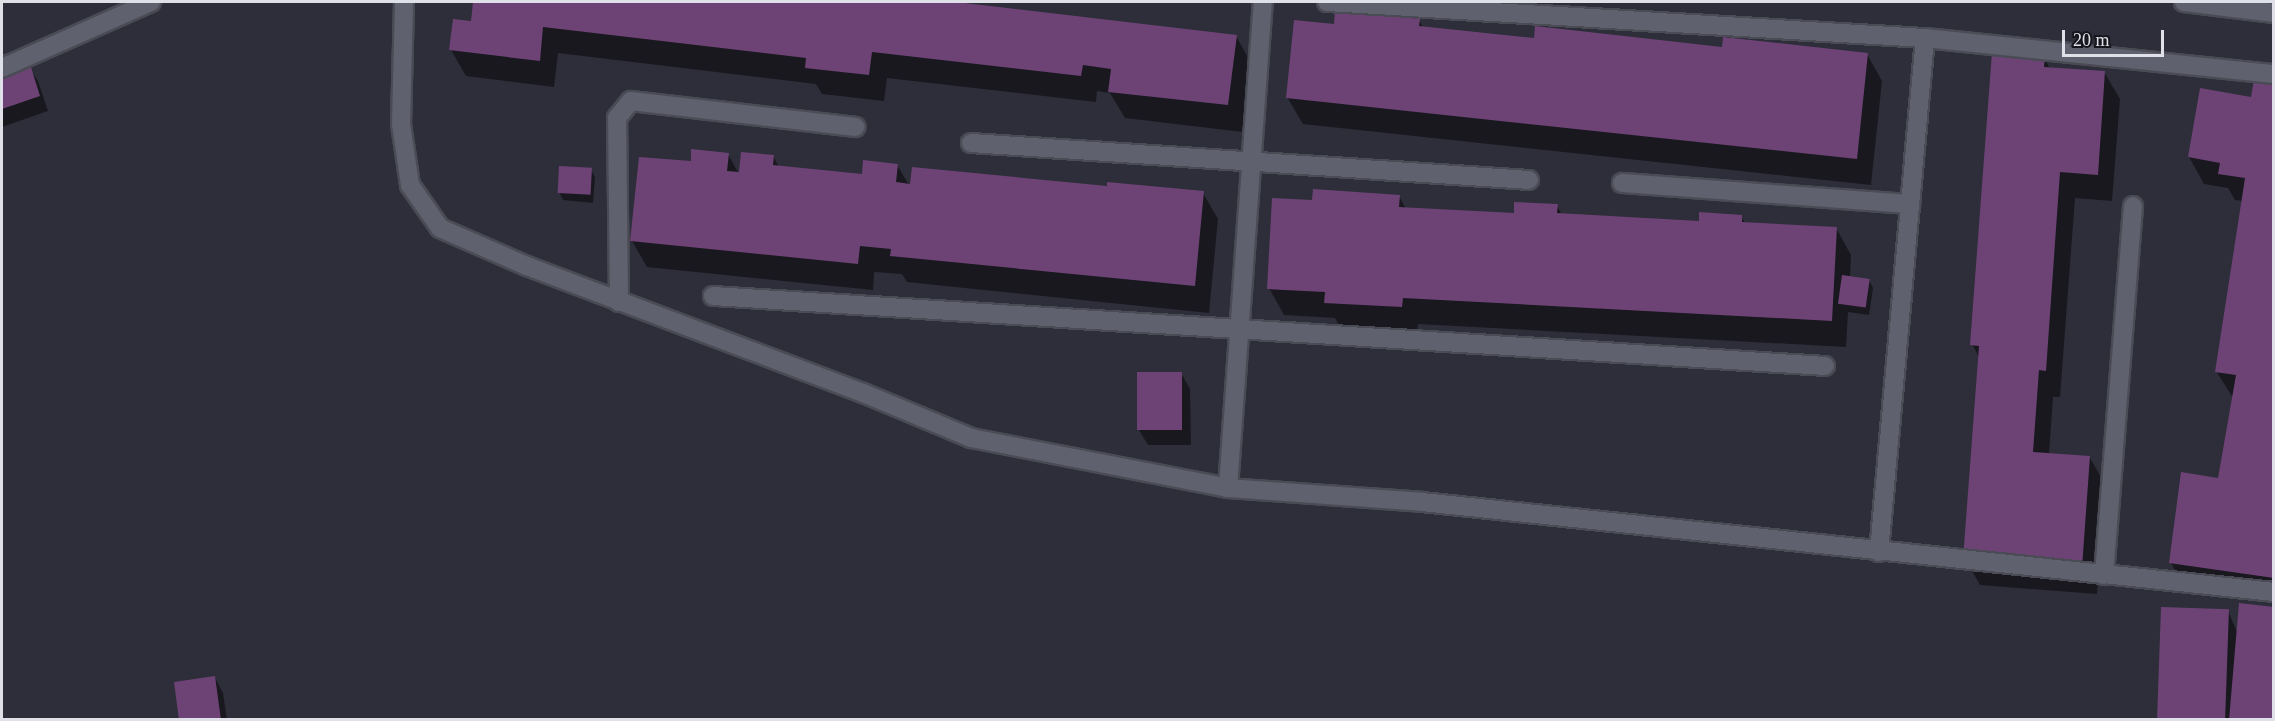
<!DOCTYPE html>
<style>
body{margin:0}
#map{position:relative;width:2275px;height:721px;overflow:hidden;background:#2d2e39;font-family:"Times New Roman",serif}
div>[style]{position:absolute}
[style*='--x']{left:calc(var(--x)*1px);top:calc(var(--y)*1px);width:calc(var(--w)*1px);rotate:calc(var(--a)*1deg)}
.shadow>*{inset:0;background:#0007}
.building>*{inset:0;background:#6d4376;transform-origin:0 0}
.roads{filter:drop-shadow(2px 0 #4a4b54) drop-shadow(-2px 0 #4a4b54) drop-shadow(0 2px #4a4b54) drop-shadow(0 -2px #4a4b54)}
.minor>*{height:18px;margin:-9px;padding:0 9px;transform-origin:9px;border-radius:9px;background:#5f616e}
span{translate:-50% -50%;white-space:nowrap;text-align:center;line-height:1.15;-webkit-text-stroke:5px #16171c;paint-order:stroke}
.frame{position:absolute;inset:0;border:3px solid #dfe0e8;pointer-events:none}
.scale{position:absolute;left:2062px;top:30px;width:102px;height:27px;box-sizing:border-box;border:3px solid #dfe0e8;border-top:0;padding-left:8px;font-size:18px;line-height:21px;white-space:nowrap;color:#dfe0e8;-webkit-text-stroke:4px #16171c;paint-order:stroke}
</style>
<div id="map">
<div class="shadow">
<div style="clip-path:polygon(474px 2px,943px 2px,1236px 36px,1251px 63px,1243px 132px,1125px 118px,1110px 93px,1097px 91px,1096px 102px,887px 78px,884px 101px,822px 94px,816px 84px,558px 53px,554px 87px,466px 76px,451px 50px,472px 23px)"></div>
<div style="clip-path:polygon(1419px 20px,1423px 28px,1536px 40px,1867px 54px,1882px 81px,1871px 185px,1303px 124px,1287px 97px,1335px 25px)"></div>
<div style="clip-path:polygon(18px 52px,38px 81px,48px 111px,2px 127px,2px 57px)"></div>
<div style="clip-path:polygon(2044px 57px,2050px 69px,2104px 72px,2120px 99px,2112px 201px,2075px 198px,2060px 397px,2053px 397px,2049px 454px,2090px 458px,2105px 484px,2097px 594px,1980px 585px,1965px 558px,1979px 357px,1972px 344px)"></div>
<div style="clip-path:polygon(2274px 84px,2274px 602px,2186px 590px,2171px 563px,2219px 480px,2233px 398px,2216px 371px,2243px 201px,2235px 200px,2228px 188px,2204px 184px,2189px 157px)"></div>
<div style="clip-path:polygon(728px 154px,740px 176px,773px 156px,779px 167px,863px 175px,897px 165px,909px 185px,1203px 193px,1218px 219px,1209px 313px,907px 282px,902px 274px,874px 272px,873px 290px,647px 267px,632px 241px,692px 163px)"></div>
<div style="clip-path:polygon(591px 170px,595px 177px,593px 203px,563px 200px,559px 192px)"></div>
<div style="clip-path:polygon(1399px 196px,1406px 209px,1515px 214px,1557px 206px,1562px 215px,1700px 222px,1741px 216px,1745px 223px,1836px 228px,1851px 255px,1850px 277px,1869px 280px,1873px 288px,1869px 315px,1848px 312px,1846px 347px,1418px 324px,1417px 334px,1341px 329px,1335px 318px,1284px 315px,1269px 288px,1314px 202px)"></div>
<div style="clip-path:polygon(1181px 373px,1190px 389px,1191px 445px,1148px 445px,1139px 430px)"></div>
<div style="clip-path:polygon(2228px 611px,2274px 720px,2160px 720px)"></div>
<div style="clip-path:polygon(215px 678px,223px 693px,227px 720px,180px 720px)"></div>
</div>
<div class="building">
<div style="clip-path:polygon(473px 2px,956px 2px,1237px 35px,1228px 105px,1108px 92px,1111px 69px,1083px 65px,1081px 76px,872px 52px,869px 75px,805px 68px,806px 58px,543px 27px,540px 61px,449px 50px,453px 19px,471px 21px)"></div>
<div style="clip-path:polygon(1335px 10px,1420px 19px,1419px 26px,1534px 38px,1535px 26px,1722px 47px,1723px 37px,1868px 53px,1857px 159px,1286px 98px,1294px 20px,1334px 24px)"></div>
<div style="clip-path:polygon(19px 50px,24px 66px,30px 64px,40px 96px,2px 109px,2px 55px)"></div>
<div style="clip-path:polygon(1992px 52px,2045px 56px,2044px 67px,2105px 71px,2098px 175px,2060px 172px,2046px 371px,2039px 370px,2033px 452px,2090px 456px,2082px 568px,1963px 559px,1979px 346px,1970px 345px)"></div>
<div style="clip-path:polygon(2254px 79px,2274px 82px,2274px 578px,2169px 563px,2181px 472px,2218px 478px,2236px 375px,2215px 372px,2245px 178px,2218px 174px,2220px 163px,2188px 157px,2200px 88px,2251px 97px)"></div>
<div style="clip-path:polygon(691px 149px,729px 153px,727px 171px,739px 172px,741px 152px,774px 155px,773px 165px,862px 174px,863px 160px,898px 164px,896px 182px,910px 184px,912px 167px,1107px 186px,1107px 182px,1204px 191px,1195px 286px,890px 256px,891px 249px,860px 246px,858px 264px,630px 241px,639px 157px,691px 161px)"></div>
<div style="left:559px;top:166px;width:33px;height:27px;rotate:3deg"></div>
<div style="clip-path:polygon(1313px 189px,1400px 195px,1399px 207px,1514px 213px,1514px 202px,1558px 204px,1557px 213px,1699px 221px,1699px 212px,1742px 215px,1742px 222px,1837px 227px,1832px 321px,1403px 298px,1402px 307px,1324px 303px,1325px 292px,1267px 289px,1272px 198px,1312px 200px)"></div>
<div style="left:1842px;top:275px;width:28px;height:29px;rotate:8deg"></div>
<div style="left:1137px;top:372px;width:45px;height:58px"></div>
<div style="clip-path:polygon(2239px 603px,2274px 607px,2274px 720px,2229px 720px)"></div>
<div style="left:2161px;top:607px;width:68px;height:113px;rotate:2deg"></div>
<div style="clip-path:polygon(215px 676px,221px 720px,179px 720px,174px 682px)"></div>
</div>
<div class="roads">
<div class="minor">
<div style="--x:404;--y:2;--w:122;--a:91.4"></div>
<div style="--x:401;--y:124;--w:62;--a:81.6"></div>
<div style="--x:410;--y:185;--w:52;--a:55.1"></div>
<div style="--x:440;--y:228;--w:95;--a:23.6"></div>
<div style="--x:527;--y:266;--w:359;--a:20.7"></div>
<div style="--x:863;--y:393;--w:117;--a:22.6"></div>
<div style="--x:971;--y:438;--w:262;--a:11"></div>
<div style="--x:1228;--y:488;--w:195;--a:4.1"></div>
<div style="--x:1422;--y:502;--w:857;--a:6.03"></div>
<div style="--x:1327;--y:2;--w:599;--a:3.45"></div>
<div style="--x:1925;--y:38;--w:351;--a:5.9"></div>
<div style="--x:2184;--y:2;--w:91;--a:7"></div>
<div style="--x:2;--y:68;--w:163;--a:-23.9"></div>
<div style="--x:971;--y:143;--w:559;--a:3.79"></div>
<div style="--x:1622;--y:183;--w:289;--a:4.2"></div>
<div style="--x:713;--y:296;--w:1114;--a:3.6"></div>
<div style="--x:619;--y:302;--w:184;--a:-90.6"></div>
<div style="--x:617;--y:118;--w:22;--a:-51"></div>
<div style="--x:631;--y:101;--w:226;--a:6.6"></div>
<div style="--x:1228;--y:488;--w:487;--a:-85.9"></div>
<div style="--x:1879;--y:552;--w:516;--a:-84.89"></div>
<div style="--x:2104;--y:575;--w:370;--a:-85.5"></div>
</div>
</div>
<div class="frame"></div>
<div class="scale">20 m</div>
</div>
